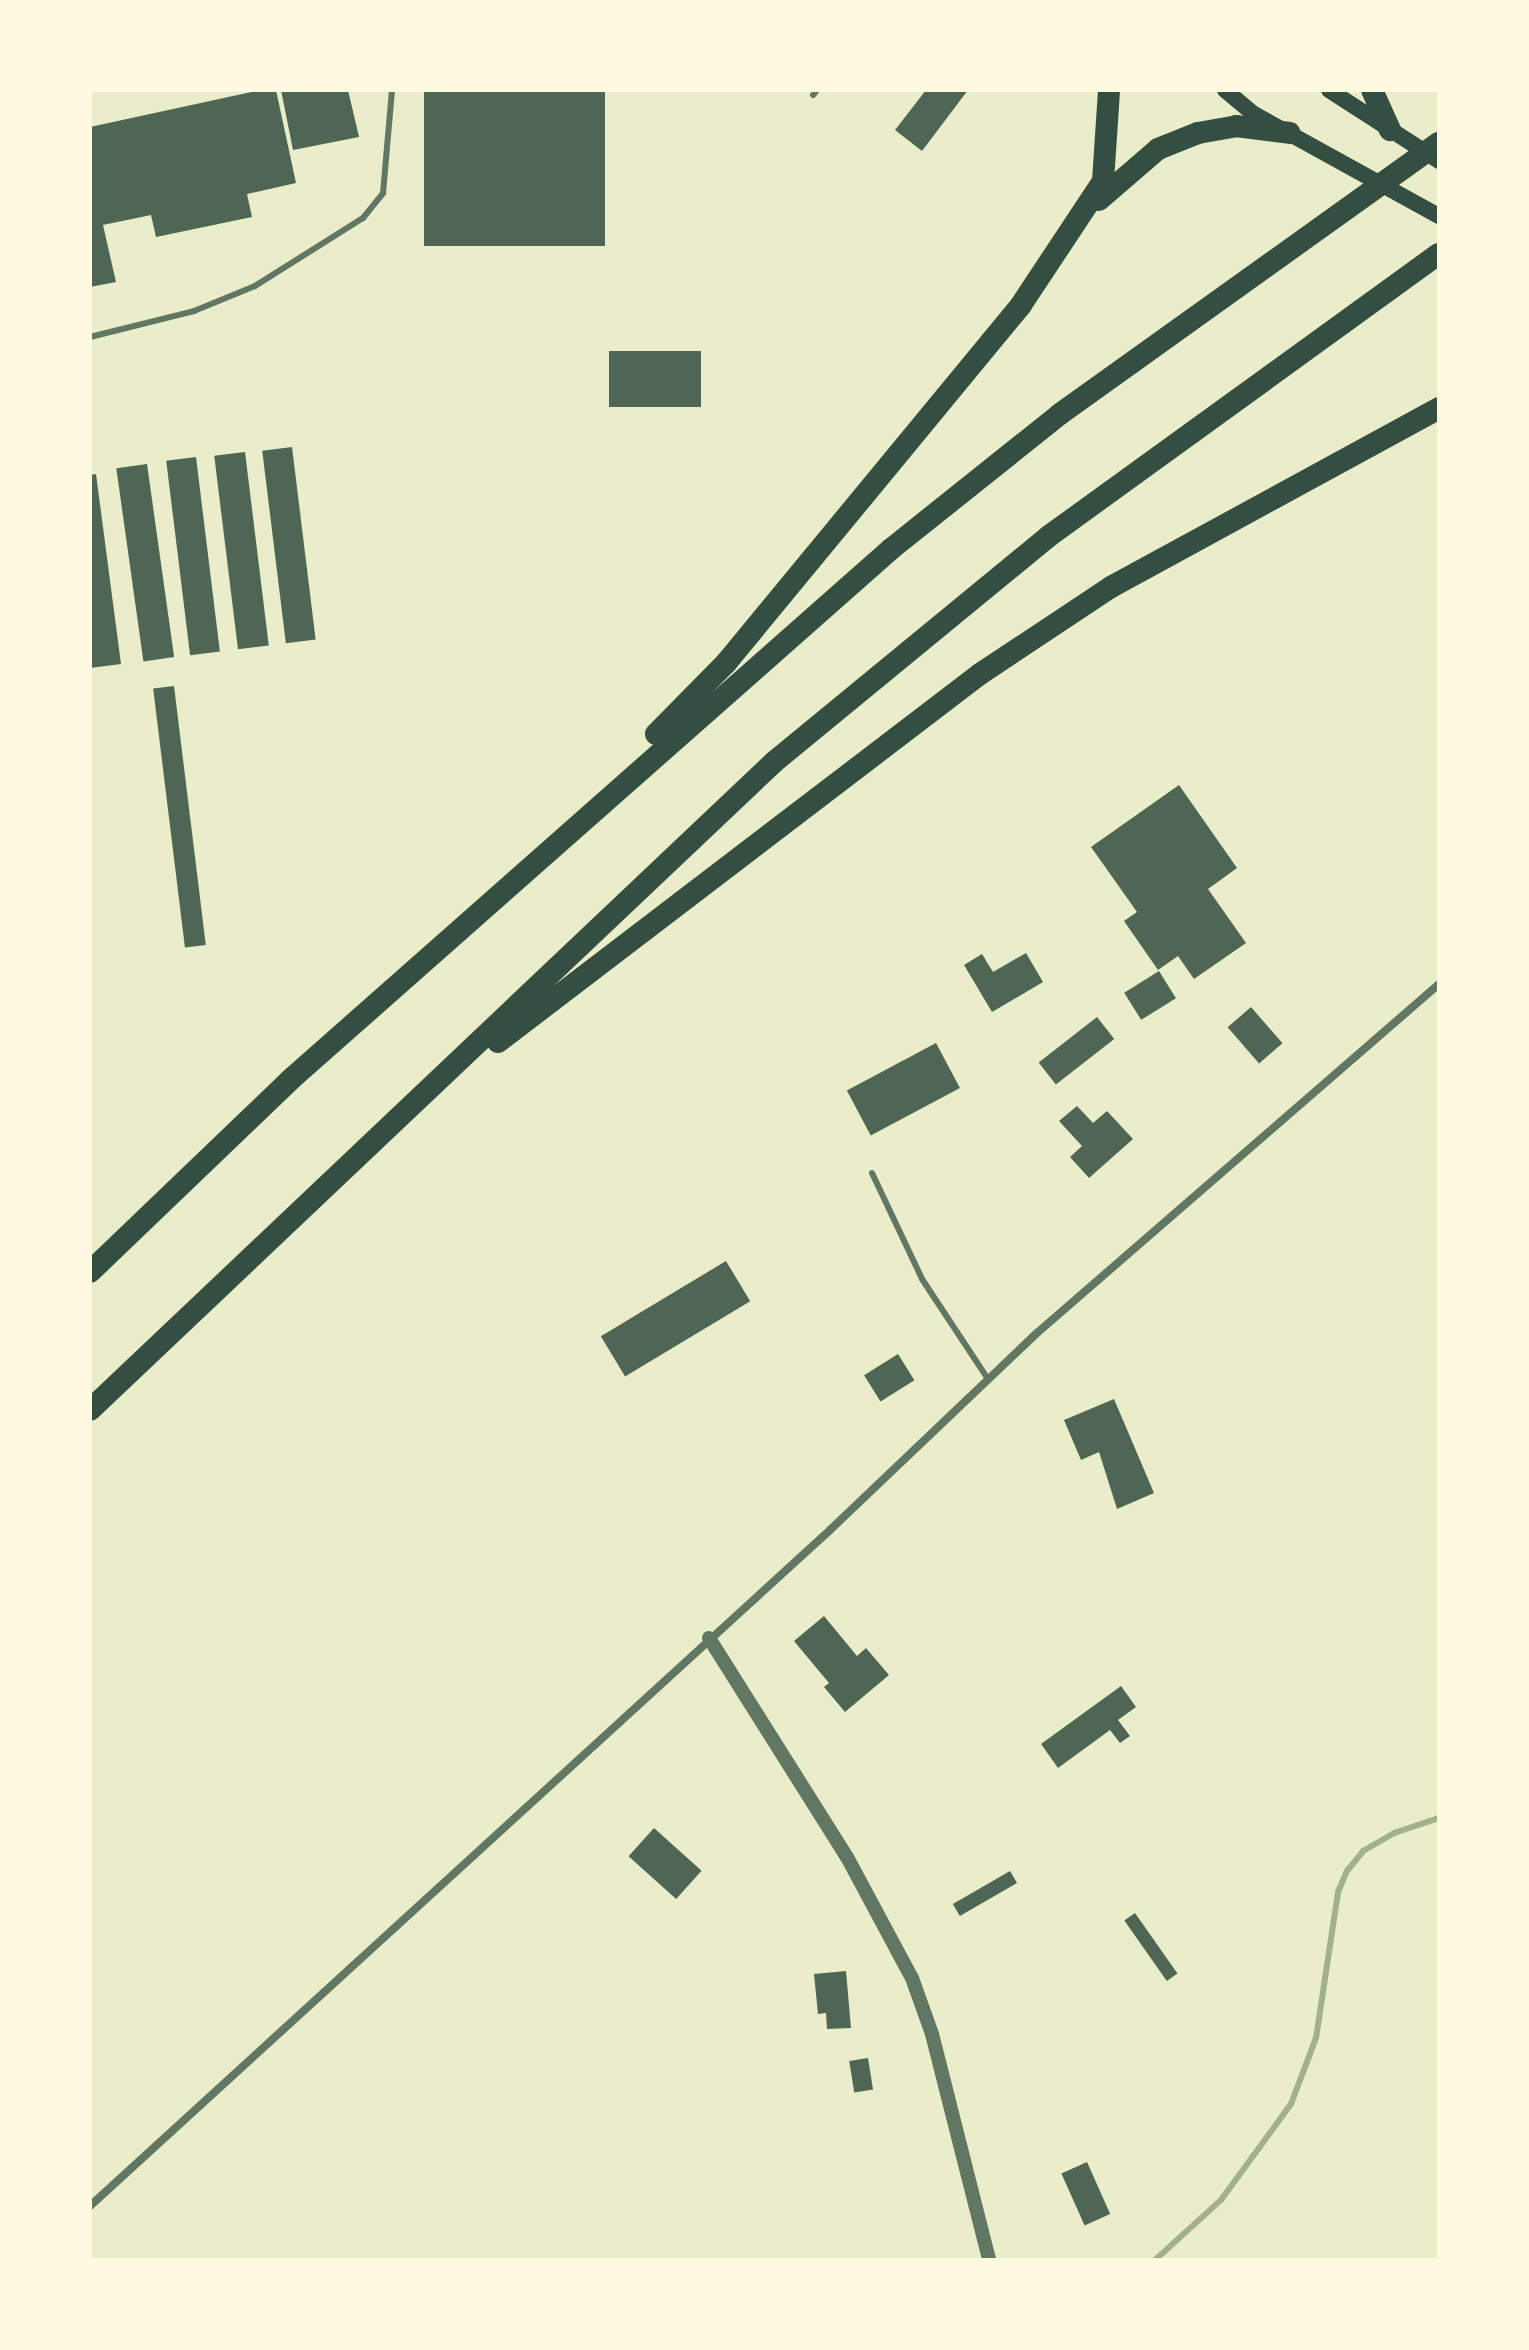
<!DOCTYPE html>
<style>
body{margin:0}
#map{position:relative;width:1529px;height:2350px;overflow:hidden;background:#e9edc9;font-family:Poppins,sans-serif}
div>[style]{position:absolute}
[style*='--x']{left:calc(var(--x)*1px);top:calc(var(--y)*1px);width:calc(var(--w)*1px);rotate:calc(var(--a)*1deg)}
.stream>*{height:6px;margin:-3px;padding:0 3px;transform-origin:3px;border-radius:3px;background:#a3b18a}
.building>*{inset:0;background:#4f6655;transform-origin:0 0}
.service>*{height:6px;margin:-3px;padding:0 3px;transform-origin:3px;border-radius:3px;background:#617663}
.minor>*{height:8px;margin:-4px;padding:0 4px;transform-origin:4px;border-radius:4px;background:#617663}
.tertiary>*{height:14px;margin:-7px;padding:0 7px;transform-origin:7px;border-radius:7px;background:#617663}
.secondary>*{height:16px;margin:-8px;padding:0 8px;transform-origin:8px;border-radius:8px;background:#344e41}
.motorway>*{height:22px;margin:-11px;padding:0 11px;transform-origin:11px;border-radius:11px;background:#344e41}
span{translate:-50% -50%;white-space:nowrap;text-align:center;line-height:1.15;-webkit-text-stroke:8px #fefae0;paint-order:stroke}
.frame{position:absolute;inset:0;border:92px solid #fefae0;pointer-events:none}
</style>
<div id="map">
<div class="stream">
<div style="--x:1155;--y:2260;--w:89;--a:-42.3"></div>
<div style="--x:1221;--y:2200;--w:119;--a:-53.9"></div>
<div style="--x:1291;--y:2104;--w:71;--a:-69.3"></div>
<div style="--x:1316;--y:2038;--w:148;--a:-81.4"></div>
<div style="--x:1338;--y:1892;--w:23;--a:-67"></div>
<div style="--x:1347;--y:1871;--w:26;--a:-51"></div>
<div style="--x:1363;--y:1851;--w:36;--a:-30"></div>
<div style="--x:1394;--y:1833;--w:47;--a:-18.4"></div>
</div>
<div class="building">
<div style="clip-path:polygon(261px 90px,276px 90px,296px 183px,247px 194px,252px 217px,156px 237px,151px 215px,103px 225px,116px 282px,90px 287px,90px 127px)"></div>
<div style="clip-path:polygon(281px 90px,348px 90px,359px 137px,293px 150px)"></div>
<div style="left:424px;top:90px;width:181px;height:156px"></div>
<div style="clip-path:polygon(926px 90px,968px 90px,922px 151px,895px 130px)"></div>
<div style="left:701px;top:351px;width:56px;height:92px;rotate:90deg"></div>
<div style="left:292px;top:447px;width:194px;height:30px;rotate:83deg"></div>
<div style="left:245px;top:452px;width:195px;height:31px;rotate:83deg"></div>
<div style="left:196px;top:457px;width:196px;height:30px;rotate:83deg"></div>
<div style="left:147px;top:464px;width:195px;height:31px;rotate:82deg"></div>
<div style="clip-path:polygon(96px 474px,121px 664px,90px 668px,90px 475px)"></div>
<div style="left:174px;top:686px;width:261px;height:21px;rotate:83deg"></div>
<div style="clip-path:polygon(1179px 785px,1237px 868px,1208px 889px,1246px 943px,1194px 979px,1178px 956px,1158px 970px,1124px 921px,1137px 912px,1091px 847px)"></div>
<div style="clip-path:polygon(1026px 953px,1043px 982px,992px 1012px,964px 965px,982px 954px,993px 972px)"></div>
<div style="left:1159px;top:971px;width:32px;height:41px;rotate:58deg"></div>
<div style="left:1251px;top:1007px;width:48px;height:31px;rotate:49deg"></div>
<div style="left:1097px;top:1017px;width:28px;height:74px;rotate:52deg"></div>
<div style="left:936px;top:1043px;width:51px;height:101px;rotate:62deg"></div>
<div style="clip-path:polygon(1077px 1106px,1093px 1123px,1107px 1111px,1133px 1139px,1089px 1178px,1070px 1157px,1082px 1146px,1059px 1121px)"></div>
<div style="left:726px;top:1261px;width:47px;height:146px;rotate:59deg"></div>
<div style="left:898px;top:1354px;width:31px;height:40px;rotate:58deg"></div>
<div style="clip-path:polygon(1114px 1399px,1154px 1493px,1117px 1509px,1099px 1452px,1081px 1460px,1064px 1420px)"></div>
<div style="clip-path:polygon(824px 1616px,857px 1656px,866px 1648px,889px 1675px,845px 1712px,824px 1687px,829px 1683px,794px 1641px)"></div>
<div style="clip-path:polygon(1121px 1686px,1136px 1707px,1118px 1720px,1130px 1736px,1120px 1743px,1110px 1730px,1058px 1768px,1041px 1744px)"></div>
<div style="left:654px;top:1828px;width:64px;height:38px;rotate:42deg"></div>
<div style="left:1010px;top:1871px;width:14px;height:66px;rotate:60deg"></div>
<div style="left:1135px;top:1913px;width:74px;height:13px;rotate:55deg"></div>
<div style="clip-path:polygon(846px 1971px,851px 2028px,827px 2029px,826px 2013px,818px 2014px,814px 1974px)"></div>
<div style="left:868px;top:2058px;width:32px;height:19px;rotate:81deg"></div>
<div style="left:1087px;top:2162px;width:57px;height:28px;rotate:66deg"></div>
</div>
<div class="service">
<div style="--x:813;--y:95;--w:6;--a:-51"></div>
<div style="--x:90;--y:337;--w:107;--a:-14"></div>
<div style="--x:194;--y:311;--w:66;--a:-22.3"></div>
<div style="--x:255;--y:286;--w:128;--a:-32.2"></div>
<div style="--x:363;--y:218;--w:32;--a:-51"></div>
<div style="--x:383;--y:193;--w:103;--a:-85"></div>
<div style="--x:872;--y:1173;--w:117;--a:64.7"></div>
<div style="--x:922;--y:1279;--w:120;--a:56.6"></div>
</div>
<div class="minor">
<div style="--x:90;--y:2206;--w:1002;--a:-42.41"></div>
<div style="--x:830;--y:1530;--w:286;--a:-43.6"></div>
<div style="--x:1037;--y:1333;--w:532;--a:-40.96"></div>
</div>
<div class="tertiary">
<div style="--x:709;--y:1638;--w:259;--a:57.8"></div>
<div style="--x:847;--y:1857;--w:137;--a:61.8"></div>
<div style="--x:912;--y:1978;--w:59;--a:70.3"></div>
<div style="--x:932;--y:2034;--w:233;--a:75.8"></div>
</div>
<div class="secondary">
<div style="--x:1225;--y:90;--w:38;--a:40"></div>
<div style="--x:1254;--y:114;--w:211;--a:28.9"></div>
<div style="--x:1329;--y:90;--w:131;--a:32.8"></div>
</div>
<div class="motorway">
<div style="--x:1372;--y:90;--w:44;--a:65.8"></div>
<div style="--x:1099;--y:200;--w:78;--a:-40.8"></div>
<div style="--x:1158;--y:149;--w:43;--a:-21.8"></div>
<div style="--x:1198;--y:133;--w:39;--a:-10"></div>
<div style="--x:1236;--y:126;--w:54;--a:7.4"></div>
<div style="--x:656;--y:734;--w:100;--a:-45.4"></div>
<div style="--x:726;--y:663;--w:464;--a:-50.5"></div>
<div style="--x:1021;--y:305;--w:149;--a:-56.5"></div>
<div style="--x:1103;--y:181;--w:91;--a:-86.2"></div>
<div style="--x:498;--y:1042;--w:606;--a:-37.36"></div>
<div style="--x:980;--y:674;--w:157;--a:-33.6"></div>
<div style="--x:1111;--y:587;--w:374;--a:-28.6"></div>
<div style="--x:90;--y:1272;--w:277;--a:-43.8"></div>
<div style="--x:290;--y:1080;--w:802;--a:-41.46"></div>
<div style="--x:891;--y:549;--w:216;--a:-38.6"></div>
<div style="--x:1060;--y:414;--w:466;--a:-35.6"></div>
<div style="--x:90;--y:1410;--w:942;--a:-43.45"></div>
<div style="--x:774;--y:762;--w:356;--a:-39.4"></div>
<div style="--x:1049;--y:536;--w:481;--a:-35.9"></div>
</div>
<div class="frame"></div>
</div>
